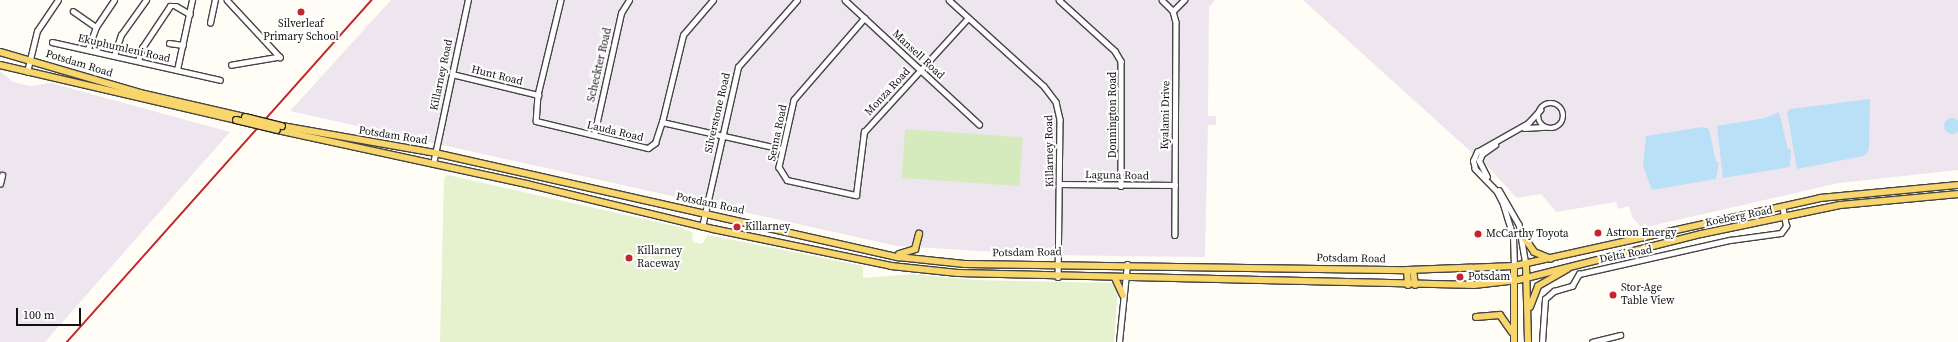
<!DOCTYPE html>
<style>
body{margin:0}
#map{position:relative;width:1958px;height:342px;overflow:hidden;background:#fffdf5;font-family:"Source Serif 4",serif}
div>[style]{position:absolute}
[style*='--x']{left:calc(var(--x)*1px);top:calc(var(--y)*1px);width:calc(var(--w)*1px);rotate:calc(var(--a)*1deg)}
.industrial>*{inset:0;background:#eee6ef}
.green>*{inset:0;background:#d5ebbd;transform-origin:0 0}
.pitch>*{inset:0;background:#e6f2cf}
.water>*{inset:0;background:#b9e0f7}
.round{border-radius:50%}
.roads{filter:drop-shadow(1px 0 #444) drop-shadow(-1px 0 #444) drop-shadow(0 1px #444) drop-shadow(0 -1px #444)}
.minor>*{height:4.5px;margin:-2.25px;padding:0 2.25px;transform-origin:2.25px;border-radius:2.25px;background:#fff}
.minor>.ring{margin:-2.25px;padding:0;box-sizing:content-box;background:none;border:4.5px solid #fff;border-radius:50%}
.major>*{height:6px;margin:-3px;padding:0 3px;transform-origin:3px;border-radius:3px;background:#f9d66b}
.rail>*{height:1.5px;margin:-0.75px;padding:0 0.75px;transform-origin:0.75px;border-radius:0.75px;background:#c4262e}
.bridges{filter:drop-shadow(1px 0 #222) drop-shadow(-1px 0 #222) drop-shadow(0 1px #222) drop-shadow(0 -1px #222)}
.major-bridge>*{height:6px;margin:-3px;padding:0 3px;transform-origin:3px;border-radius:3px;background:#f9d66b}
.dots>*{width:11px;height:11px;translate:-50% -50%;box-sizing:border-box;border:2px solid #fff;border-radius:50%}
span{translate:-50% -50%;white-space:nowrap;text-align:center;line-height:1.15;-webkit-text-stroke:4px #fff;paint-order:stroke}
.poi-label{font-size:11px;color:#111}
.left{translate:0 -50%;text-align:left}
.street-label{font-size:11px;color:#111}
.scale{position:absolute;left:16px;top:308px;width:65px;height:18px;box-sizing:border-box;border:2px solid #111;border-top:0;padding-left:5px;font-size:12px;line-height:14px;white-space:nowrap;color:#111;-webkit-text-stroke:3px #fff;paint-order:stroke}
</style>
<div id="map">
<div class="industrial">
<div style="clip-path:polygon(391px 0,1215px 0,1209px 7px,1208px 116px,1216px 116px,1216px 125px,1208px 125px,1205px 257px,1046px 255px,897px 246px,290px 111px)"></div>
<div style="clip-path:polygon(1303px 0,1958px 0,1958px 170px,1839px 183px,1642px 228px,1632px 217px,1629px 206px,1618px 209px,1616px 202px,1556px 212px,1541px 194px,1517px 198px,1490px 169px)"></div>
<div style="clip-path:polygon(0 71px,13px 82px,30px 86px,51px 83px,230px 132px,45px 342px,0 342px)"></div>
</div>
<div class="green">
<div style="left:905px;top:129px;width:118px;height:49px;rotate:4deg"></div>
</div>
<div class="pitch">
<div style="clip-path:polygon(448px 175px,679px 227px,692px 232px,693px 242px,702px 244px,708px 235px,863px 266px,863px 278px,913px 274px,974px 280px,1113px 283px,1118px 288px,1114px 342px,440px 342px,444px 178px)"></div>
</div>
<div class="water">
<div style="clip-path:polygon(1870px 99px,1869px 150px,1864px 156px,1797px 169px,1787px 112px,1790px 109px)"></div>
<div style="clip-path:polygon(1779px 112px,1788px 149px,1791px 149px,1790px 167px,1723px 178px,1717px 126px,1765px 118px)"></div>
<div class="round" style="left:1944px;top:118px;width:16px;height:16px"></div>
<div style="clip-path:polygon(1702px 127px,1709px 129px,1716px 162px,1719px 162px,1716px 179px,1652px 190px,1643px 166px,1646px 136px)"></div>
</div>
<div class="roads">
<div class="minor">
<div style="--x:227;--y:0;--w:78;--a:47.1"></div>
<div style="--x:280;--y:57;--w:49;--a:170.5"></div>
<div style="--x:561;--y:0;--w:98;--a:103.6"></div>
<div style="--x:538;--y:95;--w:26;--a:94"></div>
<div style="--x:536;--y:121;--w:115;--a:13.6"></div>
<div style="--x:648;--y:148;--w:9;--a:-36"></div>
<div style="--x:655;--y:143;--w:22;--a:-72"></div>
<div style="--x:662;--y:122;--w:89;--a:-76.4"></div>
<div style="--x:683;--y:35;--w:46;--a:-49.4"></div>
<div style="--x:845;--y:0;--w:183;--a:42.8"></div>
<div style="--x:949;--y:0;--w:128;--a:42.2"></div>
<div style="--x:1044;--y:86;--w:20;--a:53"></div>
<div style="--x:1056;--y:102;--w:18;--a:77"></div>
<div style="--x:1060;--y:120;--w:157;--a:90.7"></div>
<div style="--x:1059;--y:0;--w:76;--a:42.3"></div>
<div style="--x:1115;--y:51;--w:12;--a:59"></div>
<div style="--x:1121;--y:61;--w:125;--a:90"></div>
<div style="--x:1162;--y:0;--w:16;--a:45"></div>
<div style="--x:1173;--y:11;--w:11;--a:75"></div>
<div style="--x:1176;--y:22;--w:213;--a:90.3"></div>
<div style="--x:73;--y:11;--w:28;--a:35"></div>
<div style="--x:1173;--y:11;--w:16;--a:-45"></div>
<div style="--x:865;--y:18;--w:108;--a:130.9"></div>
<div style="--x:794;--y:100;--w:69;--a:102.6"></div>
<div style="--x:779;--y:167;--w:15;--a:58"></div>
<div style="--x:787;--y:180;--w:71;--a:12.3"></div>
<div style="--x:856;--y:195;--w:64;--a:-82.8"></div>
<div style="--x:864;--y:132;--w:154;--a:-47.6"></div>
<div style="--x:210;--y:23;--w:24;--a:-78"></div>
<div style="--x:52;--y:42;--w:172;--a:12.7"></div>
<div style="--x:169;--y:43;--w:14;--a:8"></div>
<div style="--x:88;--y:49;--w:23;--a:-70"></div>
<div style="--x:96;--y:27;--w:32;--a:-56"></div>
<div style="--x:114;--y:56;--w:22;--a:-72"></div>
<div style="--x:121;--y:35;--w:43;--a:-54.5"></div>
<div style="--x:138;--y:61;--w:14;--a:-73"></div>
<div style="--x:142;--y:48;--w:50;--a:-56.3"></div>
<div style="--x:170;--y:6;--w:6;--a:0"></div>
<div style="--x:176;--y:6;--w:16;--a:30"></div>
<div style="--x:177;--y:70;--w:72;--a:-77.9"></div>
<div style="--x:27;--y:72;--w:42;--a:-76.3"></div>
<div style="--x:37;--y:31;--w:37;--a:-56"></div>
<div style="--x:452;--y:74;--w:89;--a:13.7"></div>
<div class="ring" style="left:1538px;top:103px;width:21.5px;height:21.5px"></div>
<div style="--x:662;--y:122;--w:123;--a:12.7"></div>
<div style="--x:1524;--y:128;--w:21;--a:-3"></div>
<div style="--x:594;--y:135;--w:125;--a:-77.5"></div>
<div style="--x:621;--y:13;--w:15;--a:-58"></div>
<div style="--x:433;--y:164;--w:168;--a:-78"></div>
<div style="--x:1487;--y:177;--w:18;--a:-117"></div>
<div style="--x:1479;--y:161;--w:8;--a:-67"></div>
<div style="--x:1482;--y:154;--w:16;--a:-35"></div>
<div style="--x:0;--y:184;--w:9;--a:-77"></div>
<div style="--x:1060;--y:184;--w:115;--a:0.5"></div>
<div style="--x:1499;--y:190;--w:39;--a:60"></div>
<div style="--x:1519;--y:224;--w:42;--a:80.3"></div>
<div style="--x:702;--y:227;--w:164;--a:-77.3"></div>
<div style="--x:738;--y:67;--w:89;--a:-48.6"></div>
<div style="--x:1514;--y:266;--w:29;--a:-92"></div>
<div style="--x:1513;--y:237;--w:34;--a:-107"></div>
<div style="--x:1503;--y:204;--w:13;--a:-117"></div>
<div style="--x:1497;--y:192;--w:32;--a:-134"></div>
<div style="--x:1475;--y:169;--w:8;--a:-104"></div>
<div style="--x:1473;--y:161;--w:10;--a:-66"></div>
<div style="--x:1477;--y:152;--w:59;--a:-29.6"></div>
<div style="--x:1528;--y:123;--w:18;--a:-47"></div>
<div style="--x:1119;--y:342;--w:78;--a:-84.1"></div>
<div style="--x:1542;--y:342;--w:43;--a:-86"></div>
<div style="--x:1545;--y:299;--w:12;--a:-42"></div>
<div style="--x:1554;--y:291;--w:19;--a:-16"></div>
<div style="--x:1572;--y:286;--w:14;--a:-60"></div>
<div style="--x:1579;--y:274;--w:155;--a:-12.7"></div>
<div style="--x:1730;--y:240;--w:51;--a:-7.8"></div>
<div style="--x:1781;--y:233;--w:9;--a:-54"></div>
<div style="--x:1786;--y:226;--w:20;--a:-101"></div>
<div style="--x:1592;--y:342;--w:29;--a:-14"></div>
</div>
<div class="major">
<div style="--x:0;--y:52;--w:146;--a:16.3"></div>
<div style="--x:140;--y:93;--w:108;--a:12.9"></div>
<div style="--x:0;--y:65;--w:242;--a:13.1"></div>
<div style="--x:282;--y:126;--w:155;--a:10"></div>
<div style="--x:435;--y:153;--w:475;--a:12.7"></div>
<div style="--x:898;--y:257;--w:67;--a:6"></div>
<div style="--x:965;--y:264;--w:442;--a:0.8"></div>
<div style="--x:1407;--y:270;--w:107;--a:-2.1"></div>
<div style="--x:1514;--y:266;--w:313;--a:-12.5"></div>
<div style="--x:1820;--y:198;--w:139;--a:-5.4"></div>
<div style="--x:277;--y:130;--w:256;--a:12.2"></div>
<div style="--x:527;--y:184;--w:191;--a:13.6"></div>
<div style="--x:713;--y:229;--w:182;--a:11.7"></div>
<div style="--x:891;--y:266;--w:67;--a:6"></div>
<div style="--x:958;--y:273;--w:516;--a:1.33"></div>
<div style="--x:1474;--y:285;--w:44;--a:-6.5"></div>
<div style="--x:1518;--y:280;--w:189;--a:-14.1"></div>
<div style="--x:1701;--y:234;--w:142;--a:-11.8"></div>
<div style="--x:1840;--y:205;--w:119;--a:-5.3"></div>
<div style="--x:1523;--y:236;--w:19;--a:55"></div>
<div style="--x:1534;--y:252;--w:18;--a:22"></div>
<div style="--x:899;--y:254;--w:17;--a:-17"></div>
<div style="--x:915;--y:249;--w:16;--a:-75"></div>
<div style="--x:1526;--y:265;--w:77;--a:88.5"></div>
<div style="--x:1407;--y:270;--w:15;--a:86"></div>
<div style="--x:1413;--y:270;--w:15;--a:82"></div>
<div style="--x:1115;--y:278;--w:19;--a:65"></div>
<div style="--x:1530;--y:307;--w:22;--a:-69"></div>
<div style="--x:1538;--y:286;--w:34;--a:-30"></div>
<div style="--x:1476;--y:317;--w:24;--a:-5"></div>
<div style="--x:1500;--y:315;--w:21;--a:55"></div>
<div style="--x:1514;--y:342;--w:76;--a:-90"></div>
</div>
</div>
<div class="rail">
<div style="--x:67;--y:342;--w:458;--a:-48.3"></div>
</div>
<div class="bridges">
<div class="major-bridge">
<div style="--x:245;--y:117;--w:38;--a:14"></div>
<div style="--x:236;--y:120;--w:42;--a:13.7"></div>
</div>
</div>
<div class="dots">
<div style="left:301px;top:12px;background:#c4262e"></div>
<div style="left:737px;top:227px;background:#c4262e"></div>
<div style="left:1598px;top:233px;background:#c4262e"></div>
<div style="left:1478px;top:234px;background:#c4262e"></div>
<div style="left:629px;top:258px;background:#c4262e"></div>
<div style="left:1460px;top:277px;background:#c4262e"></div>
<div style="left:1613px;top:295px;background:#c4262e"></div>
</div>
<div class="poi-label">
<span style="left:301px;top:31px">Silverleaf<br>Primary School</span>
<span class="left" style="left:745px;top:227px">Killarney</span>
<span class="left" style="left:1606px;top:233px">Astron Energy</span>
<span class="left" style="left:1486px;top:234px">McCarthy Toyota</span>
<span class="left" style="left:637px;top:258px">Killarney<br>Raceway</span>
<span class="left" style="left:1468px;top:277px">Potsdam</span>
<span class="left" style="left:1621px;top:295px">Stor-Age<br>Table View</span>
</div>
<div class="street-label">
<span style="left:124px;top:49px;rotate:13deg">Ekuphumleni Road</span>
<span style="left:918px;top:55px;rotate:43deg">Mansell Road</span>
<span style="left:79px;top:64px;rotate:17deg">Potsdam Road</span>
<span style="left:600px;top:65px;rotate:-77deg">Scheckter Road</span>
<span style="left:442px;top:75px;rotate:-78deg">Killarney Road</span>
<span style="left:497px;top:76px;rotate:14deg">Hunt Road</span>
<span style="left:888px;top:92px;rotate:-47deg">Monza Road</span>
<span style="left:718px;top:113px;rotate:-77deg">Silverstone Road</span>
<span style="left:1113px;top:115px;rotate:-90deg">Donnington Road</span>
<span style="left:1166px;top:115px;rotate:-89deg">Kyalami Drive</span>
<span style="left:615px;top:132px;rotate:13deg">Lauda Road</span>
<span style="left:778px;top:133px;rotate:-78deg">Senna Road</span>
<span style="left:393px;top:136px;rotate:9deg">Potsdam Road</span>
<span style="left:1050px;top:151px;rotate:-91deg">Killarney Road</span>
<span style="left:1117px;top:176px;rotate:1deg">Laguna Road</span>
<span style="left:710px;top:204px;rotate:12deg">Potsdam Road</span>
<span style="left:1739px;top:217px;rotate:-11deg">Koeberg Road</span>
<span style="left:1027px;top:253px;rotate:-1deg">Potsdam Road</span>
<span style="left:1626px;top:255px;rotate:-11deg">Delta Road</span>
<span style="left:1351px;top:259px;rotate:1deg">Potsdam Road</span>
</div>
<div class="scale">100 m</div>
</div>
